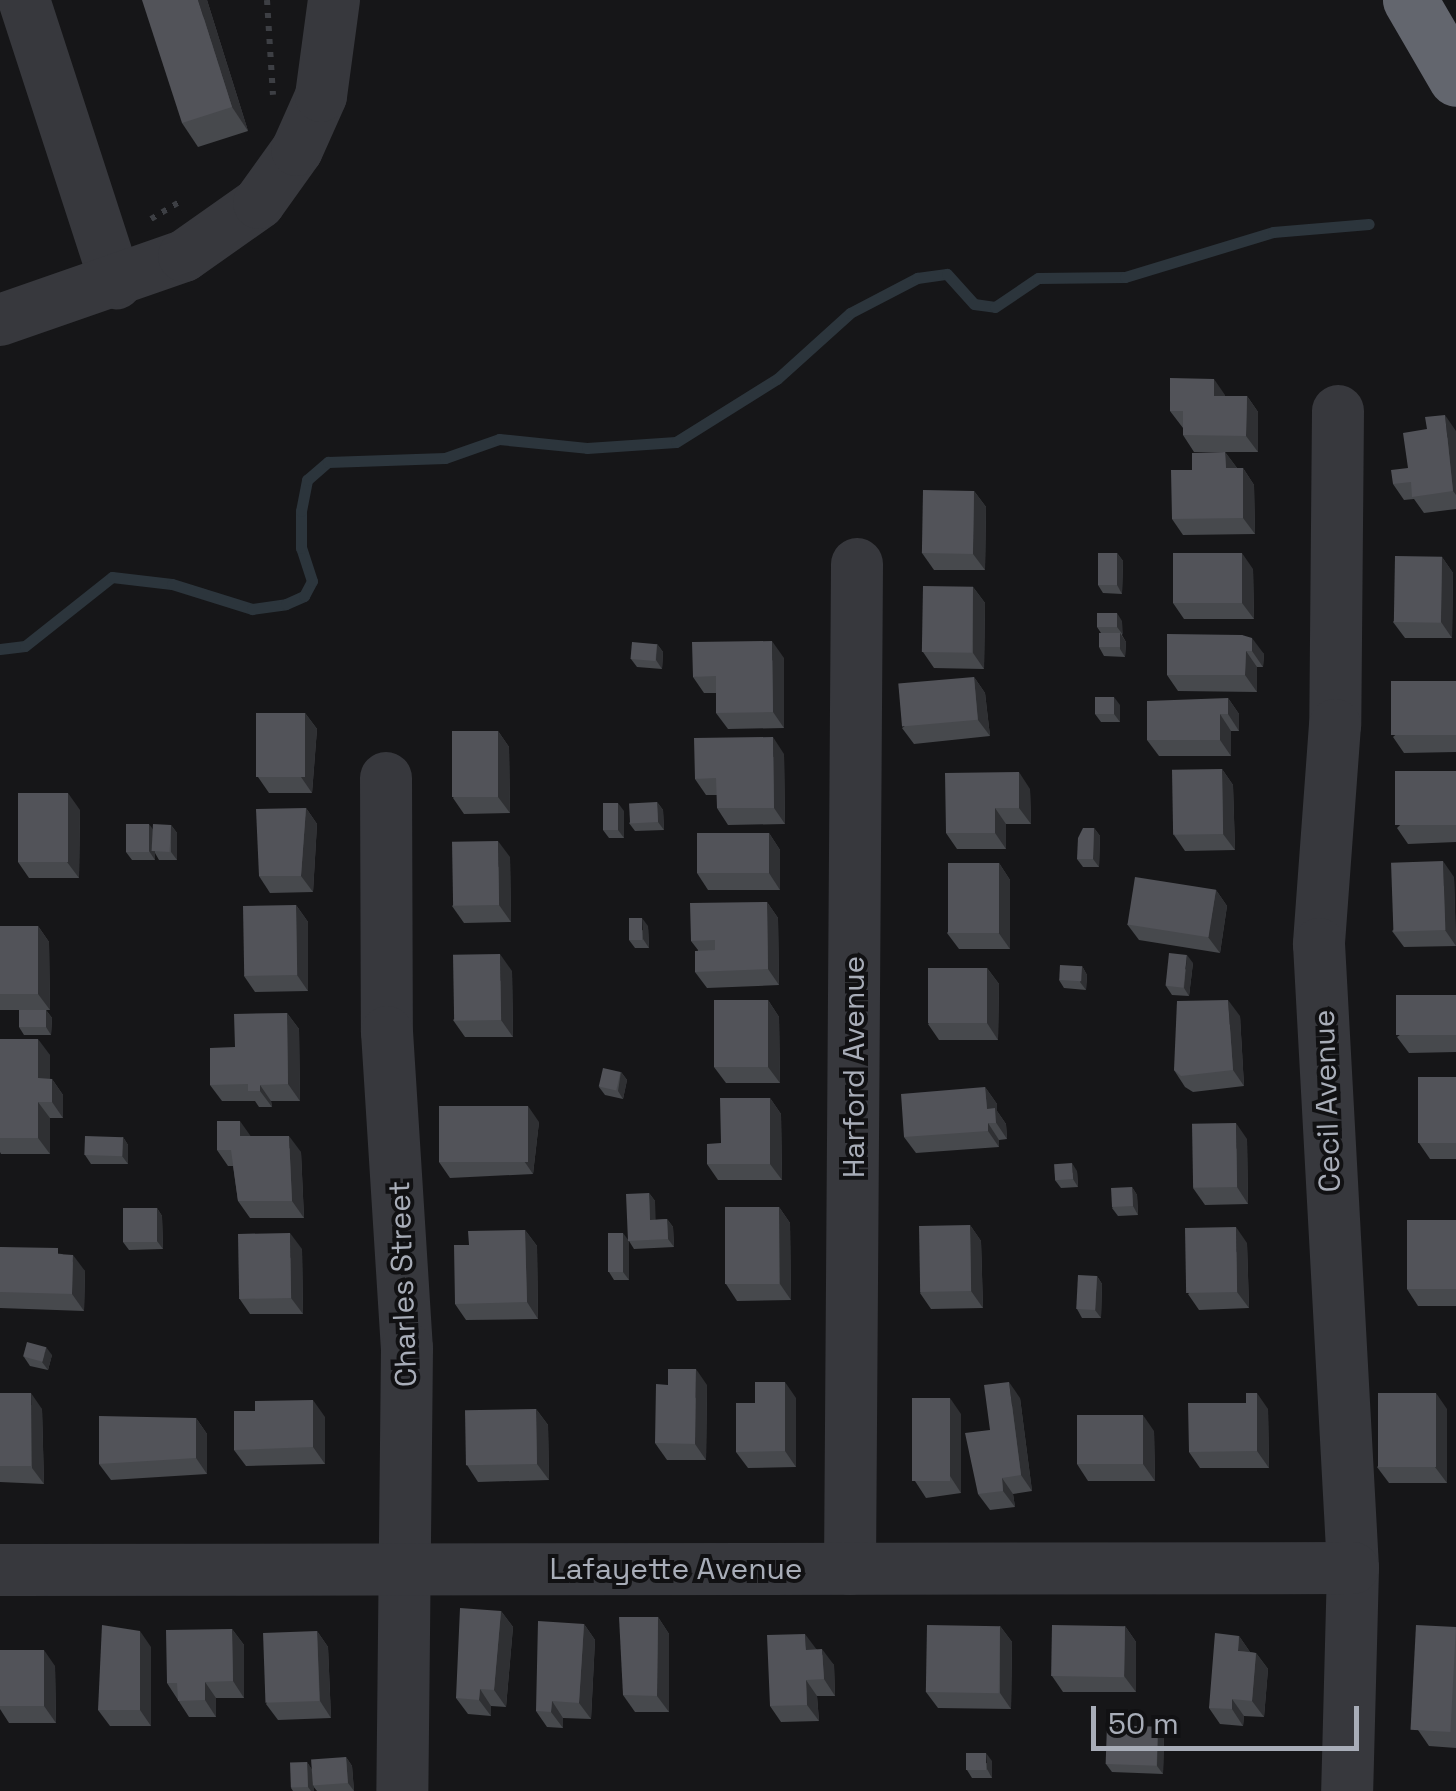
<!DOCTYPE html>
<style>
body{margin:0}
#map{position:relative;width:1456px;height:1791px;overflow:hidden;background:#161618;font-family:"Space Grotesk",sans-serif}
div>[style]{position:absolute}
[style*='--x']{left:calc(var(--x)*1px);top:calc(var(--y)*1px);width:calc(var(--w)*1px);rotate:calc(var(--a)*1deg)}
.stream>*{height:11px;margin:-5.5px;padding:0 5.5px;transform-origin:5.5px;border-radius:5.5px;background:#2c353c}
.path>*{height:6px;margin-top:-3px;transform-origin:0;background:repeating-linear-gradient(90deg,#3d3f44 0 5px,transparent 0 13px)}
.minor>*{height:52px;margin:-26px;padding:0 26px;transform-origin:26px;border-radius:26px;background:#37383d}
.highway>*{height:55px;margin:-27.5px;padding:0 27.5px;transform-origin:27.5px;border-radius:27.5px;background:#63666e}
.wall>*{inset:0;background:#47494d}
.shaded-wall>*{inset:0;background:#2f3033}
.building>*{inset:0;background:#525359;transform-origin:0 0}
span{translate:-50% -50%;white-space:nowrap;text-align:center;line-height:1.15;-webkit-text-stroke:8px #111113;paint-order:stroke}
.street-label{font-size:30px;color:#a8adb8}
.scale{position:absolute;left:1091px;top:1706px;width:268px;height:45px;box-sizing:border-box;border:5px solid #a8adb8;border-top:0;padding-left:12px;font-size:30px;line-height:35px;white-space:nowrap;color:#a8adb8;-webkit-text-stroke:8px #111113;paint-order:stroke}
</style>
<div id="map">
<div class="stream">
<div style="--x:0;--y:649;--w:25;--a:-7"></div>
<div style="--x:25;--y:646;--w:111;--a:-38.4"></div>
<div style="--x:112;--y:577;--w:60;--a:6.7"></div>
<div style="--x:172;--y:584;--w:84;--a:17.4"></div>
<div style="--x:252;--y:609;--w:34;--a:-8"></div>
<div style="--x:286;--y:604;--w:20;--a:-24"></div>
<div style="--x:304;--y:596;--w:17;--a:-62"></div>
<div style="--x:312;--y:581;--w:35;--a:-108"></div>
<div style="--x:301;--y:548;--w:37;--a:-90"></div>
<div style="--x:301;--y:511;--w:32;--a:-79"></div>
<div style="--x:307;--y:480;--w:28;--a:-41"></div>
<div style="--x:328;--y:462;--w:117;--a:-2"></div>
<div style="--x:445;--y:458;--w:57;--a:-19.4"></div>
<div style="--x:499;--y:439;--w:88;--a:5.8"></div>
<div style="--x:587;--y:448;--w:89;--a:-3.9"></div>
<div style="--x:676;--y:442;--w:119;--a:-32"></div>
<div style="--x:777;--y:379;--w:98;--a:-42.1"></div>
<div style="--x:850;--y:313;--w:76;--a:-27.6"></div>
<div style="--x:917;--y:278;--w:30;--a:-8"></div>
<div style="--x:947;--y:274;--w:40;--a:48"></div>
<div style="--x:974;--y:304;--w:21;--a:8"></div>
<div style="--x:995;--y:307;--w:52;--a:-34"></div>
<div style="--x:1038;--y:278;--w:87;--a:-0.7"></div>
<div style="--x:1125;--y:277;--w:155;--a:-16.9"></div>
<div style="--x:1273;--y:232;--w:96;--a:-4.8"></div>
</div>
<div class="path">
<div style="--x:267;--y:0;--w:95;--a:86.4"></div>
<div style="--x:151;--y:219;--w:33;--a:-31"></div>
</div>
<div class="minor">
<div style="--x:24;--y:0;--w:298;--a:72"></div>
<div style="--x:0;--y:320;--w:195;--a:-19.2"></div>
<div style="--x:184;--y:256;--w:92;--a:-35.2"></div>
<div style="--x:259;--y:203;--w:65;--a:-54.4"></div>
<div style="--x:297;--y:150;--w:59;--a:-66"></div>
<div style="--x:321;--y:96;--w:97;--a:-82.3"></div>
<div style="--x:1338;--y:411;--w:314;--a:90.5"></div>
<div style="--x:1335;--y:725;--w:220;--a:94.2"></div>
<div style="--x:1319;--y:944;--w:625;--a:86.88"></div>
<div style="--x:1353;--y:1568;--w:223;--a:91.5"></div>
<div style="--x:386;--y:778;--w:254;--a:89.8"></div>
<div style="--x:387;--y:1032;--w:317;--a:86.4"></div>
<div style="--x:407;--y:1348;--w:443;--a:90.6"></div>
<div style="--x:850;--y:1569;--w:1005;--a:-89.6"></div>
<div style="--x:0;--y:1570;--w:1353;--a:-0.08"></div>
</div>
<div class="highway">
<div style="--x:1410;--y:0;--w:91;--a:59.8"></div>
</div>
<div class="wall">
<div style="clip-path:polygon(207px 0,248px 131px,198px 147px,182px 123px)"></div>
<div style="clip-path:polygon(1225px 396px,1247px 396px,1258px 412px,1258px 452px,1194px 452px,1183px 435px,1183px 428px,1170px 411px)"></div>
<div style="clip-path:polygon(1456px 431px,1456px 509px,1424px 513px,1414px 499px,1404px 500px,1393px 484px,1408px 468px)"></div>
<div style="clip-path:polygon(1225px 452px,1237px 468px,1243px 468px,1254px 485px,1255px 534px,1183px 535px,1172px 519px,1192px 470px)"></div>
<div style="clip-path:polygon(974px 491px,986px 507px,985px 570px,934px 570px,922px 553px)"></div>
<div style="clip-path:polygon(1117px 553px,1123px 561px,1122px 594px,1103px 593px,1098px 585px)"></div>
<div style="clip-path:polygon(1442px 557px,1453px 573px,1452px 638px,1405px 638px,1393px 622px)"></div>
<div style="clip-path:polygon(1253px 569px,1254px 619px,1184px 619px,1173px 603px)"></div>
<div style="clip-path:polygon(973px 587px,985px 603px,984px 669px,934px 668px,923px 652px)"></div>
<div style="clip-path:polygon(1122px 621px,1122px 635px,1126px 642px,1125px 657px,1104px 656px,1099px 647px,1101px 633px,1097px 627px)"></div>
<div style="clip-path:polygon(1242px 635px,1264px 654px,1263px 667px,1257px 667px,1257px 692px,1178px 691px,1167px 675px)"></div>
<div style="clip-path:polygon(657px 644px,663px 652px,662px 669px,637px 667px,631px 659px)"></div>
<div style="clip-path:polygon(784px 658px,784px 728px,728px 729px,716px 713px,716px 693px,704px 693px,693px 677px)"></div>
<div style="clip-path:polygon(974px 677px,985px 693px,990px 736px,914px 744px,902px 728px)"></div>
<div style="clip-path:polygon(1456px 681px,1456px 752px,1404px 753px,1393px 737px)"></div>
<div style="clip-path:polygon(1228px 698px,1239px 714px,1239px 731px,1231px 731px,1231px 756px,1159px 756px,1147px 740px)"></div>
<div style="clip-path:polygon(1120px 705px,1120px 722px,1101px 722px,1095px 714px)"></div>
<div style="clip-path:polygon(305px 713px,317px 729px,312px 793px,269px 793px,258px 777px)"></div>
<div style="clip-path:polygon(498px 731px,509px 747px,510px 813px,464px 814px,453px 798px)"></div>
<div style="clip-path:polygon(784px 754px,785px 824px,728px 825px,717px 808px,717px 795px,706px 795px,695px 779px)"></div>
<div style="clip-path:polygon(1222px 769px,1233px 785px,1235px 850px,1185px 851px,1174px 835px)"></div>
<div style="clip-path:polygon(1456px 771px,1456px 842px,1408px 844px,1397px 828px)"></div>
<div style="clip-path:polygon(1030px 789px,1031px 824px,1006px 824px,1006px 849px,957px 849px,946px 833px)"></div>
<div style="clip-path:polygon(657px 802px,663px 810px,664px 830px,635px 831px,629px 823px)"></div>
<div style="clip-path:polygon(306px 808px,317px 824px,313px 892px,270px 893px,259px 876px)"></div>
<div style="clip-path:polygon(80px 810px,79px 878px,29px 878px,18px 862px)"></div>
<div style="clip-path:polygon(624px 811px,624px 838px,609px 838px,603px 830px)"></div>
<div style="clip-path:polygon(171px 825px,177px 833px,177px 860px,159px 860px,155px 853px,155px 860px,132px 860px,126px 852px,153px 830px)"></div>
<div style="clip-path:polygon(1094px 828px,1100px 836px,1099px 867px,1083px 867px,1077px 859px)"></div>
<div style="clip-path:polygon(769px 833px,780px 850px,780px 890px,708px 890px,697px 873px)"></div>
<div style="clip-path:polygon(510px 857px,511px 922px,464px 923px,452px 906px)"></div>
<div style="clip-path:polygon(999px 863px,1010px 880px,1010px 949px,959px 949px,947px 933px)"></div>
<div style="clip-path:polygon(1454px 877px,1456px 946px,1404px 947px,1392px 931px)"></div>
<div style="clip-path:polygon(1216px 890px,1227px 906px,1220px 953px,1139px 940px,1127px 924px)"></div>
<div style="clip-path:polygon(767px 902px,778px 918px,779px 985px,707px 988px,695px 972px,698px 950px,691px 941px)"></div>
<div style="clip-path:polygon(296px 905px,308px 922px,308px 991px,255px 992px,244px 976px)"></div>
<div style="clip-path:polygon(0 926px,38px 926px,49px 942px,50px 1010px,46px 1010px,52px 1018px,51px 1035px,24px 1035px,19px 1027px,40px 1010px,0 1010px)"></div>
<div style="clip-path:polygon(648px 926px,649px 948px,635px 948px,629px 940px)"></div>
<div style="clip-path:polygon(1193px 963px,1189px 996px,1172px 995px,1166px 986px)"></div>
<div style="clip-path:polygon(1082px 966px,1087px 975px,1086px 990px,1064px 988px,1059px 980px)"></div>
<div style="clip-path:polygon(987px 968px,999px 984px,998px 1040px,939px 1040px,928px 1024px)"></div>
<div style="clip-path:polygon(512px 971px,513px 1037px,465px 1037px,453px 1020px)"></div>
<div style="clip-path:polygon(1456px 995px,1456px 1052px,1409px 1053px,1397px 1037px)"></div>
<div style="clip-path:polygon(768px 1000px,779px 1017px,780px 1083px,726px 1083px,714px 1067px)"></div>
<div style="clip-path:polygon(287px 1013px,299px 1029px,300px 1101px,271px 1101px,272px 1107px,259px 1107px,255px 1101px,222px 1101px,210px 1085px,235px 1047px)"></div>
<div style="clip-path:polygon(1240px 1016px,1244px 1086px,1193px 1092px,1185px 1087px,1174px 1070px)"></div>
<div style="clip-path:polygon(0 1039px,50px 1055px,50px 1079px,52px 1079px,63px 1095px,63px 1118px,50px 1118px,50px 1154px,1px 1154px,0 1152px)"></div>
<div style="clip-path:polygon(621px 1072px,627px 1080px,623px 1099px,605px 1095px,599px 1087px)"></div>
<div style="clip-path:polygon(1456px 1077px,1456px 1159px,1430px 1159px,1419px 1143px)"></div>
<div style="clip-path:polygon(985px 1087px,997px 1104px,997px 1111px,1006px 1124px,1007px 1139px,999px 1140px,999px 1147px,916px 1153px,904px 1137px)"></div>
<div style="clip-path:polygon(770px 1098px,781px 1114px,782px 1180px,718px 1180px,707px 1164px,721px 1143px)"></div>
<div style="clip-path:polygon(539px 1122px,533px 1174px,450px 1178px,439px 1162px)"></div>
<div style="clip-path:polygon(250px 1136px,301px 1152px,304px 1218px,250px 1218px,238px 1201px,233px 1166px,228px 1166px,217px 1150px)"></div>
<div style="clip-path:polygon(123px 1137px,128px 1145px,128px 1164px,91px 1164px,85px 1155px)"></div>
<div style="clip-path:polygon(1247px 1139px,1248px 1204px,1205px 1205px,1193px 1188px)"></div>
<div style="clip-path:polygon(1077px 1171px,1078px 1187px,1061px 1188px,1055px 1180px)"></div>
<div style="clip-path:polygon(1132px 1187px,1137px 1195px,1138px 1215px,1118px 1216px,1112px 1208px)"></div>
<div style="clip-path:polygon(649px 1193px,655px 1201px,655px 1220px,667px 1219px,673px 1227px,674px 1247px,634px 1249px,629px 1241px,629px 1280px,614px 1280px,609px 1272px,628px 1241px)"></div>
<div style="clip-path:polygon(779px 1207px,790px 1223px,791px 1300px,737px 1301px,726px 1284px)"></div>
<div style="clip-path:polygon(157px 1208px,162px 1216px,163px 1249px,129px 1250px,123px 1242px)"></div>
<div style="clip-path:polygon(1456px 1220px,1456px 1306px,1418px 1306px,1407px 1289px)"></div>
<div style="clip-path:polygon(970px 1225px,981px 1241px,983px 1308px,931px 1309px,920px 1293px)"></div>
<div style="clip-path:polygon(525px 1230px,537px 1246px,538px 1319px,466px 1320px,455px 1304px,469px 1245px)"></div>
<div style="clip-path:polygon(1247px 1243px,1249px 1308px,1199px 1310px,1188px 1294px)"></div>
<div style="clip-path:polygon(0 1247px,62px 1254px,85px 1271px,84px 1311px,0 1308px)"></div>
<div style="clip-path:polygon(302px 1249px,303px 1314px,250px 1314px,239px 1298px)"></div>
<div style="clip-path:polygon(1097px 1276px,1102px 1284px,1101px 1318px,1082px 1318px,1077px 1309px)"></div>
<div style="clip-path:polygon(52px 1355px,48px 1370px,30px 1366px,24px 1357px)"></div>
<div style="clip-path:polygon(707px 1385px,706px 1460px,667px 1460px,655px 1443px)"></div>
<div style="clip-path:polygon(0 1393px,42px 1409px,44px 1484px,0 1482px)"></div>
<div style="clip-path:polygon(796px 1398px,796px 1467px,748px 1468px,736px 1452px,755px 1403px)"></div>
<div style="clip-path:polygon(1020px 1398px,1032px 1491px,1013px 1494px,1015px 1507px,990px 1510px,978px 1494px,990px 1430px)"></div>
<div style="clip-path:polygon(1246px 1403px,1268px 1409px,1269px 1468px,1200px 1468px,1189px 1452px)"></div>
<div style="clip-path:polygon(536px 1409px,548px 1425px,549px 1480px,478px 1482px,467px 1465px)"></div>
<div style="clip-path:polygon(1447px 1409px,1447px 1483px,1389px 1483px,1377px 1467px)"></div>
<div style="clip-path:polygon(255px 1411px,325px 1417px,325px 1464px,246px 1466px,234px 1450px)"></div>
<div style="clip-path:polygon(961px 1414px,961px 1493px,926px 1498px,915px 1481px)"></div>
<div style="clip-path:polygon(196px 1418px,207px 1434px,207px 1474px,111px 1480px,99px 1464px)"></div>
<div style="clip-path:polygon(1154px 1431px,1155px 1481px,1088px 1481px,1077px 1464px)"></div>
<div style="clip-path:polygon(501px 1611px,513px 1627px,506px 1707px,491px 1706px,491px 1716px,468px 1714px,456px 1698px)"></div>
<div style="clip-path:polygon(658px 1617px,669px 1634px,669px 1712px,635px 1712px,623px 1695px)"></div>
<div style="clip-path:polygon(584px 1624px,595px 1640px,591px 1719px,563px 1718px,563px 1728px,547px 1727px,536px 1711px)"></div>
<div style="clip-path:polygon(1000px 1626px,1012px 1642px,1011px 1709px,938px 1708px,926px 1692px)"></div>
<div style="clip-path:polygon(1125px 1626px,1136px 1642px,1136px 1692px,1063px 1692px,1052px 1676px)"></div>
<div style="clip-path:polygon(1456px 1627px,1456px 1748px,1429px 1746px,1418px 1730px)"></div>
<div style="clip-path:polygon(232px 1629px,244px 1645px,244px 1698px,216px 1698px,216px 1717px,189px 1717px,167px 1683px)"></div>
<div style="clip-path:polygon(317px 1631px,328px 1647px,331px 1718px,278px 1720px,266px 1704px)"></div>
<div style="clip-path:polygon(1239px 1636px,1250px 1652px,1256px 1653px,1268px 1669px,1264px 1717px,1244px 1716px,1243px 1726px,1220px 1724px,1209px 1708px)"></div>
<div style="clip-path:polygon(151px 1647px,151px 1726px,110px 1726px,98px 1710px)"></div>
<div style="clip-path:polygon(816px 1649px,834px 1665px,835px 1696px,817px 1696px,819px 1721px,781px 1722px,770px 1706px)"></div>
<div style="clip-path:polygon(0 1650px,55px 1666px,56px 1723px,9px 1723px,0 1709px)"></div>
<div style="clip-path:polygon(1164px 1735px,1163px 1774px,1112px 1772px,1106px 1764px)"></div>
<div style="clip-path:polygon(346px 1757px,352px 1766px,354px 1791px,317px 1791px,313px 1786px,314px 1791px,293px 1791px,291px 1788px,307px 1762px,312px 1770px)"></div>
<div style="clip-path:polygon(992px 1761px,992px 1778px,972px 1778px,967px 1770px)"></div>
</div>
<div class="shaded-wall">
<div style="clip-path:polygon(198px 0,207px 0,248px 131px,232px 107px)"></div>
<div style="clip-path:polygon(1214px 379px,1225px 395px,1226px 412px,1214px 396px)"></div>
<div style="clip-path:polygon(1247px 396px,1258px 412px,1258px 452px,1246px 436px)"></div>
<div style="clip-path:polygon(1445px 415px,1456px 431px,1456px 495px,1453px 491px)"></div>
<div style="clip-path:polygon(1225px 452px,1237px 468px,1226px 468px)"></div>
<div style="clip-path:polygon(1243px 468px,1254px 485px,1255px 534px,1243px 518px)"></div>
<div style="clip-path:polygon(974px 491px,986px 507px,985px 570px,973px 554px)"></div>
<div style="clip-path:polygon(1117px 553px,1123px 561px,1122px 594px,1117px 585px)"></div>
<div style="clip-path:polygon(1242px 553px,1253px 569px,1254px 619px,1242px 603px)"></div>
<div style="clip-path:polygon(1442px 557px,1453px 573px,1452px 638px,1441px 622px)"></div>
<div style="clip-path:polygon(973px 587px,985px 603px,984px 669px,973px 653px)"></div>
<div style="clip-path:polygon(1117px 613px,1122px 621px,1123px 635px,1117px 627px)"></div>
<div style="clip-path:polygon(1120px 633px,1126px 642px,1125px 657px,1120px 649px)"></div>
<div style="clip-path:polygon(1252px 638px,1264px 654px,1263px 667px,1252px 651px)"></div>
<div style="clip-path:polygon(772px 641px,784px 658px,784px 728px,773px 712px)"></div>
<div style="clip-path:polygon(657px 644px,663px 652px,662px 669px,656px 660px)"></div>
<div style="clip-path:polygon(1246px 651px,1257px 667px,1257px 692px,1245px 675px)"></div>
<div style="clip-path:polygon(974px 677px,985px 693px,990px 736px,978px 720px)"></div>
<div style="clip-path:polygon(1114px 697px,1120px 705px,1120px 722px,1114px 714px)"></div>
<div style="clip-path:polygon(1228px 698px,1239px 714px,1239px 731px,1228px 714px)"></div>
<div style="clip-path:polygon(305px 713px,317px 729px,312px 793px,301px 777px)"></div>
<div style="clip-path:polygon(1220px 714px,1231px 731px,1231px 756px,1220px 740px)"></div>
<div style="clip-path:polygon(498px 731px,509px 747px,510px 813px,498px 797px)"></div>
<div style="clip-path:polygon(773px 737px,784px 754px,785px 824px,774px 808px)"></div>
<div style="clip-path:polygon(1222px 769px,1233px 785px,1235px 850px,1223px 834px)"></div>
<div style="clip-path:polygon(1019px 772px,1030px 789px,1031px 824px,1019px 808px)"></div>
<div style="clip-path:polygon(68px 793px,80px 810px,79px 878px,67px 862px)"></div>
<div style="clip-path:polygon(657px 802px,663px 810px,664px 830px,658px 822px)"></div>
<div style="clip-path:polygon(618px 803px,624px 811px,624px 838px,618px 830px)"></div>
<div style="clip-path:polygon(306px 808px,317px 824px,313px 892px,301px 876px)"></div>
<div style="clip-path:polygon(995px 808px,1006px 824px,1006px 849px,995px 833px)"></div>
<div style="clip-path:polygon(149px 824px,155px 832px,155px 860px,149px 851px)"></div>
<div style="clip-path:polygon(171px 825px,177px 833px,177px 860px,171px 852px)"></div>
<div style="clip-path:polygon(1094px 828px,1100px 836px,1099px 867px,1093px 859px)"></div>
<div style="clip-path:polygon(769px 833px,780px 850px,780px 890px,769px 873px)"></div>
<div style="clip-path:polygon(498px 841px,510px 857px,511px 922px,499px 905px)"></div>
<div style="clip-path:polygon(1443px 861px,1454px 877px,1456px 946px,1445px 930px)"></div>
<div style="clip-path:polygon(999px 863px,1010px 880px,1010px 949px,998px 932px)"></div>
<div style="clip-path:polygon(1216px 890px,1227px 906px,1220px 953px,1208px 937px)"></div>
<div style="clip-path:polygon(767px 902px,778px 918px,779px 985px,768px 969px)"></div>
<div style="clip-path:polygon(296px 905px,308px 922px,308px 991px,297px 975px)"></div>
<div style="clip-path:polygon(642px 918px,648px 926px,649px 948px,643px 939px)"></div>
<div style="clip-path:polygon(38px 926px,49px 942px,50px 1010px,38px 994px)"></div>
<div style="clip-path:polygon(500px 954px,512px 971px,513px 1037px,501px 1020px)"></div>
<div style="clip-path:polygon(1187px 955px,1193px 963px,1189px 996px,1184px 988px)"></div>
<div style="clip-path:polygon(1082px 966px,1087px 975px,1086px 990px,1080px 982px)"></div>
<div style="clip-path:polygon(987px 968px,999px 984px,998px 1040px,987px 1023px)"></div>
<div style="clip-path:polygon(768px 1000px,779px 1017px,780px 1083px,768px 1067px)"></div>
<div style="clip-path:polygon(1228px 1000px,1240px 1016px,1244px 1086px,1233px 1070px)"></div>
<div style="clip-path:polygon(46px 1010px,52px 1018px,51px 1035px,46px 1027px)"></div>
<div style="clip-path:polygon(287px 1013px,299px 1029px,300px 1101px,288px 1084px)"></div>
<div style="clip-path:polygon(38px 1039px,50px 1055px,50px 1095px,38px 1078px)"></div>
<div style="clip-path:polygon(621px 1072px,627px 1080px,623px 1099px,618px 1091px)"></div>
<div style="clip-path:polygon(52px 1079px,63px 1095px,63px 1118px,52px 1102px)"></div>
<div style="clip-path:polygon(260px 1085px,271px 1101px,272px 1107px,260px 1091px)"></div>
<div style="clip-path:polygon(985px 1087px,997px 1104px,997px 1111px,1006px 1124px,1007px 1139px,987px 1109px)"></div>
<div style="clip-path:polygon(770px 1098px,781px 1114px,782px 1180px,770px 1164px)"></div>
<div style="clip-path:polygon(38px 1102px,50px 1118px,50px 1154px,38px 1138px)"></div>
<div style="clip-path:polygon(528px 1106px,539px 1122px,533px 1174px,522px 1158px)"></div>
<div style="clip-path:polygon(240px 1121px,252px 1138px,240px 1136px)"></div>
<div style="clip-path:polygon(988px 1123px,999px 1140px,999px 1147px,988px 1131px)"></div>
<div style="clip-path:polygon(1236px 1123px,1247px 1139px,1248px 1204px,1237px 1187px)"></div>
<div style="clip-path:polygon(289px 1136px,301px 1152px,304px 1218px,292px 1201px)"></div>
<div style="clip-path:polygon(123px 1137px,128px 1145px,128px 1164px,122px 1156px)"></div>
<div style="clip-path:polygon(1072px 1163px,1077px 1171px,1078px 1187px,1073px 1179px)"></div>
<div style="clip-path:polygon(1132px 1187px,1137px 1195px,1138px 1215px,1133px 1206px)"></div>
<div style="clip-path:polygon(649px 1193px,655px 1201px,656px 1228px,650px 1220px)"></div>
<div style="clip-path:polygon(779px 1207px,790px 1223px,791px 1300px,780px 1284px)"></div>
<div style="clip-path:polygon(157px 1208px,162px 1216px,163px 1249px,157px 1241px)"></div>
<div style="clip-path:polygon(667px 1219px,673px 1227px,674px 1247px,668px 1239px)"></div>
<div style="clip-path:polygon(970px 1225px,981px 1241px,983px 1308px,971px 1291px)"></div>
<div style="clip-path:polygon(1236px 1227px,1247px 1243px,1249px 1308px,1237px 1292px)"></div>
<div style="clip-path:polygon(525px 1230px,537px 1246px,538px 1319px,527px 1302px)"></div>
<div style="clip-path:polygon(290px 1233px,302px 1249px,303px 1314px,291px 1298px)"></div>
<div style="clip-path:polygon(623px 1233px,629px 1241px,629px 1280px,623px 1272px)"></div>
<div style="clip-path:polygon(73px 1255px,85px 1271px,84px 1311px,72px 1294px)"></div>
<div style="clip-path:polygon(1097px 1276px,1102px 1284px,1101px 1318px,1095px 1310px)"></div>
<div style="clip-path:polygon(46px 1347px,52px 1355px,48px 1370px,42px 1362px)"></div>
<div style="clip-path:polygon(696px 1369px,707px 1385px,706px 1460px,695px 1444px)"></div>
<div style="clip-path:polygon(785px 1382px,796px 1398px,796px 1467px,785px 1451px)"></div>
<div style="clip-path:polygon(1009px 1382px,1020px 1398px,1032px 1491px,1021px 1475px)"></div>
<div style="clip-path:polygon(31px 1393px,42px 1409px,44px 1484px,32px 1468px)"></div>
<div style="clip-path:polygon(1257px 1393px,1268px 1409px,1269px 1468px,1257px 1451px)"></div>
<div style="clip-path:polygon(1436px 1393px,1447px 1409px,1447px 1483px,1435px 1467px)"></div>
<div style="clip-path:polygon(950px 1398px,961px 1414px,961px 1493px,950px 1476px)"></div>
<div style="clip-path:polygon(313px 1400px,325px 1417px,325px 1464px,313px 1447px)"></div>
<div style="clip-path:polygon(536px 1409px,548px 1425px,549px 1480px,537px 1464px)"></div>
<div style="clip-path:polygon(1143px 1415px,1154px 1431px,1155px 1481px,1143px 1464px)"></div>
<div style="clip-path:polygon(196px 1418px,207px 1434px,207px 1474px,196px 1458px)"></div>
<div style="clip-path:polygon(1002px 1478px,1013px 1494px,1015px 1507px,1003px 1491px)"></div>
<div style="clip-path:polygon(501px 1611px,513px 1627px,506px 1707px,494px 1690px)"></div>
<div style="clip-path:polygon(658px 1617px,669px 1634px,669px 1712px,657px 1696px)"></div>
<div style="clip-path:polygon(584px 1624px,595px 1640px,591px 1719px,579px 1703px)"></div>
<div style="clip-path:polygon(1000px 1626px,1012px 1642px,1011px 1709px,1000px 1693px)"></div>
<div style="clip-path:polygon(1125px 1626px,1136px 1642px,1136px 1692px,1124px 1676px)"></div>
<div style="clip-path:polygon(232px 1629px,244px 1645px,244px 1698px,233px 1681px)"></div>
<div style="clip-path:polygon(140px 1631px,151px 1647px,151px 1726px,140px 1710px)"></div>
<div style="clip-path:polygon(317px 1631px,328px 1647px,331px 1718px,320px 1701px)"></div>
<div style="clip-path:polygon(805px 1634px,817px 1650px,806px 1650px)"></div>
<div style="clip-path:polygon(1239px 1636px,1250px 1652px,1238px 1651px)"></div>
<div style="clip-path:polygon(822px 1649px,834px 1665px,835px 1696px,824px 1679px)"></div>
<div style="clip-path:polygon(44px 1650px,55px 1666px,56px 1723px,44px 1706px)"></div>
<div style="clip-path:polygon(1256px 1653px,1268px 1669px,1264px 1717px,1252px 1701px)"></div>
<div style="clip-path:polygon(806px 1680px,817px 1696px,819px 1721px,807px 1705px)"></div>
<div style="clip-path:polygon(205px 1682px,216px 1698px,216px 1717px,205px 1700px)"></div>
<div style="clip-path:polygon(480px 1689px,491px 1706px,491px 1716px,479px 1700px)"></div>
<div style="clip-path:polygon(1232px 1699px,1244px 1716px,1243px 1726px,1232px 1709px)"></div>
<div style="clip-path:polygon(552px 1701px,563px 1718px,563px 1728px,551px 1712px)"></div>
<div style="clip-path:polygon(1158px 1727px,1164px 1735px,1163px 1774px,1157px 1766px)"></div>
<div style="clip-path:polygon(986px 1753px,992px 1761px,992px 1778px,987px 1769px)"></div>
<div style="clip-path:polygon(346px 1757px,352px 1766px,354px 1791px,348px 1783px)"></div>
<div style="clip-path:polygon(307px 1762px,313px 1771px,314px 1791px,311px 1791px,308px 1787px)"></div>
</div>
<div class="building">
<div style="clip-path:polygon(142px 0,198px 0,232px 107px,182px 123px)"></div>
<div style="clip-path:polygon(1170px 378px,1214px 379px,1214px 396px,1247px 396px,1246px 436px,1183px 435px,1183px 411px,1170px 411px)"></div>
<div style="clip-path:polygon(1445px 415px,1453px 491px,1412px 497px,1411px 482px,1393px 484px,1391px 470px,1408px 468px,1403px 433px,1427px 429px,1425px 417px)"></div>
<div style="clip-path:polygon(1225px 452px,1226px 468px,1243px 468px,1243px 518px,1172px 519px,1171px 470px,1192px 470px,1192px 453px)"></div>
<div style="left:923px;top:490px;width:51px;height:63px;rotate:1deg"></div>
<div style="left:1098px;top:553px;width:19px;height:32px"></div>
<div style="left:1173px;top:553px;width:69px;height:50px"></div>
<div style="left:1395px;top:556px;width:47px;height:66px;rotate:1deg"></div>
<div style="left:923px;top:586px;width:50px;height:66px;rotate:1deg"></div>
<div style="left:1097px;top:613px;width:20px;height:14px"></div>
<div style="left:1099px;top:633px;width:21px;height:14px"></div>
<div style="clip-path:polygon(1167px 634px,1242px 635px,1252px 638px,1252px 651px,1246px 651px,1245px 675px,1167px 675px)"></div>
<div style="clip-path:polygon(772px 641px,773px 712px,716px 713px,716px 676px,693px 677px,692px 642px)"></div>
<div style="left:632px;top:642px;width:25px;height:17px;rotate:5deg"></div>
<div style="left:974px;top:677px;width:43px;height:76px;rotate:85deg"></div>
<div style="left:1456px;top:681px;width:54px;height:65px;rotate:90deg"></div>
<div style="left:1114px;top:697px;width:17px;height:19px;rotate:90deg"></div>
<div style="clip-path:polygon(1228px 698px,1228px 714px,1220px 714px,1220px 740px,1147px 740px,1147px 701px)"></div>
<div style="left:256px;top:713px;width:49px;height:64px"></div>
<div style="left:498px;top:731px;width:66px;height:46px;rotate:90deg"></div>
<div style="clip-path:polygon(773px 737px,774px 808px,717px 808px,716px 778px,695px 779px,694px 738px)"></div>
<div style="left:1222px;top:769px;width:65px;height:50px;rotate:89deg"></div>
<div style="left:1456px;top:771px;width:54px;height:61px;rotate:90deg"></div>
<div style="clip-path:polygon(1019px 772px,1019px 808px,995px 808px,995px 833px,946px 833px,945px 773px)"></div>
<div style="left:18px;top:793px;width:50px;height:69px"></div>
<div style="left:657px;top:802px;width:20px;height:28px;rotate:87deg"></div>
<div style="left:603px;top:803px;width:15px;height:27px"></div>
<div style="clip-path:polygon(306px 808px,301px 876px,259px 876px,256px 809px)"></div>
<div style="left:126px;top:824px;width:23px;height:28px"></div>
<div style="left:153px;top:824px;width:18px;height:27px;rotate:3deg"></div>
<div style="clip-path:polygon(1083px 828px,1094px 828px,1093px 859px,1077px 859px,1078px 838px)"></div>
<div style="left:697px;top:833px;width:72px;height:40px"></div>
<div style="left:498px;top:841px;width:64px;height:46px;rotate:89deg"></div>
<div style="left:1443px;top:861px;width:69px;height:52px;rotate:88deg"></div>
<div style="left:948px;top:863px;width:51px;height:70px"></div>
<div style="left:1135px;top:877px;width:82px;height:48px;rotate:9deg"></div>
<div style="clip-path:polygon(767px 902px,768px 969px,695px 972px,695px 951px,715px 950px,715px 940px,691px 941px,690px 903px)"></div>
<div style="left:296px;top:905px;width:70px;height:53px;rotate:89deg"></div>
<div style="left:629px;top:918px;width:13px;height:22px"></div>
<div style="left:0;top:926px;width:38px;height:68px"></div>
<div style="left:1169px;top:953px;width:18px;height:33px;rotate:6deg"></div>
<div style="left:500px;top:954px;width:66px;height:47px;rotate:89deg"></div>
<div style="left:1060px;top:965px;width:22px;height:15px;rotate:3deg"></div>
<div style="left:987px;top:968px;width:55px;height:59px;rotate:90deg"></div>
<div style="left:1456px;top:995px;width:40px;height:60px;rotate:90deg"></div>
<div style="left:714px;top:1000px;width:54px;height:67px"></div>
<div style="clip-path:polygon(1228px 1000px,1233px 1070px,1181px 1076px,1174px 1070px,1177px 1001px)"></div>
<div style="left:19px;top:1010px;width:27px;height:17px"></div>
<div style="clip-path:polygon(287px 1013px,288px 1084px,260px 1085px,260px 1091px,248px 1091px,248px 1084px,210px 1085px,210px 1048px,235px 1047px,234px 1014px)"></div>
<div style="clip-path:polygon(0 1039px,38px 1039px,38px 1078px,52px 1079px,52px 1102px,38px 1102px,38px 1138px,0 1138px)"></div>
<div style="left:603px;top:1068px;width:18px;height:19px;rotate:13deg"></div>
<div style="left:1418px;top:1077px;width:38px;height:66px"></div>
<div style="clip-path:polygon(985px 1087px,987px 1109px,995px 1108px,996px 1123px,988px 1123px,988px 1131px,904px 1137px,901px 1094px)"></div>
<div style="clip-path:polygon(720px 1098px,770px 1098px,770px 1164px,707px 1164px,707px 1144px,721px 1143px)"></div>
<div style="left:439px;top:1106px;width:89px;height:56px"></div>
<div style="clip-path:polygon(217px 1121px,240px 1121px,240px 1136px,289px 1136px,292px 1201px,238px 1201px,231px 1150px,217px 1150px)"></div>
<div style="left:1236px;top:1123px;width:64px;height:44px;rotate:89deg"></div>
<div style="left:85px;top:1136px;width:38px;height:19px;rotate:2deg"></div>
<div style="left:1072px;top:1163px;width:16px;height:18px;rotate:86deg"></div>
<div style="left:1132px;top:1187px;width:19px;height:21px;rotate:87deg"></div>
<div style="clip-path:polygon(649px 1193px,650px 1220px,667px 1219px,668px 1239px,628px 1241px,626px 1194px)"></div>
<div style="left:725px;top:1207px;width:54px;height:77px"></div>
<div style="left:123px;top:1208px;width:34px;height:34px"></div>
<div style="left:1407px;top:1220px;width:49px;height:69px"></div>
<div style="left:970px;top:1225px;width:66px;height:51px;rotate:89deg"></div>
<div style="left:1236px;top:1227px;width:65px;height:51px;rotate:89deg"></div>
<div style="clip-path:polygon(525px 1230px,527px 1302px,455px 1304px,454px 1245px,469px 1245px,468px 1231px)"></div>
<div style="left:290px;top:1233px;width:65px;height:52px;rotate:89deg"></div>
<div style="left:608px;top:1233px;width:15px;height:39px"></div>
<div style="clip-path:polygon(0 1247px,58px 1248px,58px 1254px,73px 1255px,72px 1294px,0 1292px)"></div>
<div style="left:1078px;top:1275px;width:19px;height:34px;rotate:3deg"></div>
<div style="left:27px;top:1342px;width:20px;height:15px;rotate:15deg"></div>
<div style="clip-path:polygon(668px 1369px,696px 1369px,695px 1444px,655px 1443px,656px 1384px,668px 1385px)"></div>
<div style="clip-path:polygon(755px 1382px,785px 1382px,785px 1451px,736px 1452px,736px 1403px,755px 1403px)"></div>
<div style="clip-path:polygon(1009px 1382px,1021px 1475px,1002px 1478px,1003px 1491px,978px 1494px,965px 1433px,990px 1430px,984px 1385px)"></div>
<div style="left:0;top:1393px;width:31px;height:73px"></div>
<div style="clip-path:polygon(1246px 1393px,1257px 1393px,1257px 1451px,1189px 1452px,1188px 1403px,1246px 1403px)"></div>
<div style="left:1378px;top:1393px;width:58px;height:74px"></div>
<div style="left:912px;top:1398px;width:38px;height:83px"></div>
<div style="clip-path:polygon(313px 1400px,313px 1447px,234px 1450px,234px 1411px,255px 1411px,255px 1401px)"></div>
<div style="left:536px;top:1409px;width:55px;height:71px;rotate:89deg"></div>
<div style="left:1077px;top:1415px;width:66px;height:49px"></div>
<div style="clip-path:polygon(99px 1416px,196px 1418px,196px 1458px,99px 1464px)"></div>
<div style="clip-path:polygon(460px 1608px,501px 1611px,494px 1690px,480px 1689px,479px 1700px,456px 1698px)"></div>
<div style="clip-path:polygon(619px 1617px,658px 1617px,657px 1696px,623px 1695px)"></div>
<div style="clip-path:polygon(538px 1621px,584px 1624px,579px 1703px,552px 1701px,551px 1712px,536px 1711px)"></div>
<div style="clip-path:polygon(102px 1625px,140px 1631px,140px 1710px,98px 1710px)"></div>
<div style="left:927px;top:1625px;width:73px;height:67px;rotate:1deg"></div>
<div style="left:1052px;top:1625px;width:73px;height:51px;rotate:1deg"></div>
<div style="left:1416px;top:1625px;width:40px;height:105px;rotate:3deg"></div>
<div style="clip-path:polygon(232px 1629px,233px 1681px,205px 1682px,205px 1700px,178px 1701px,177px 1683px,167px 1683px,166px 1630px)"></div>
<div style="left:317px;top:1631px;width:70px;height:54px;rotate:88deg"></div>
<div style="clip-path:polygon(1215px 1633px,1239px 1636px,1238px 1651px,1256px 1653px,1252px 1701px,1232px 1699px,1232px 1709px,1209px 1708px)"></div>
<div style="clip-path:polygon(805px 1634px,806px 1650px,822px 1649px,824px 1679px,806px 1680px,807px 1705px,770px 1706px,767px 1635px)"></div>
<div style="left:0;top:1650px;width:44px;height:56px"></div>
<div style="left:1107px;top:1725px;width:51px;height:39px;rotate:2deg"></div>
<div style="left:966px;top:1753px;width:20px;height:17px"></div>
<div style="left:346px;top:1757px;width:26px;height:35px;rotate:86deg"></div>
<div style="left:307px;top:1762px;width:25px;height:17px;rotate:88deg"></div>
</div>
<div class="street-label">
<span style="left:854px;top:1067px;rotate:-90deg">Harford Avenue</span>
<span style="left:1327px;top:1101px;rotate:-92deg">Cecil Avenue</span>
<span style="left:403px;top:1284px;rotate:-92deg">Charles Street</span>
<span style="left:676px;top:1569px">Lafayette Avenue</span>
</div>
<div class="scale">50 m</div>
</div>
